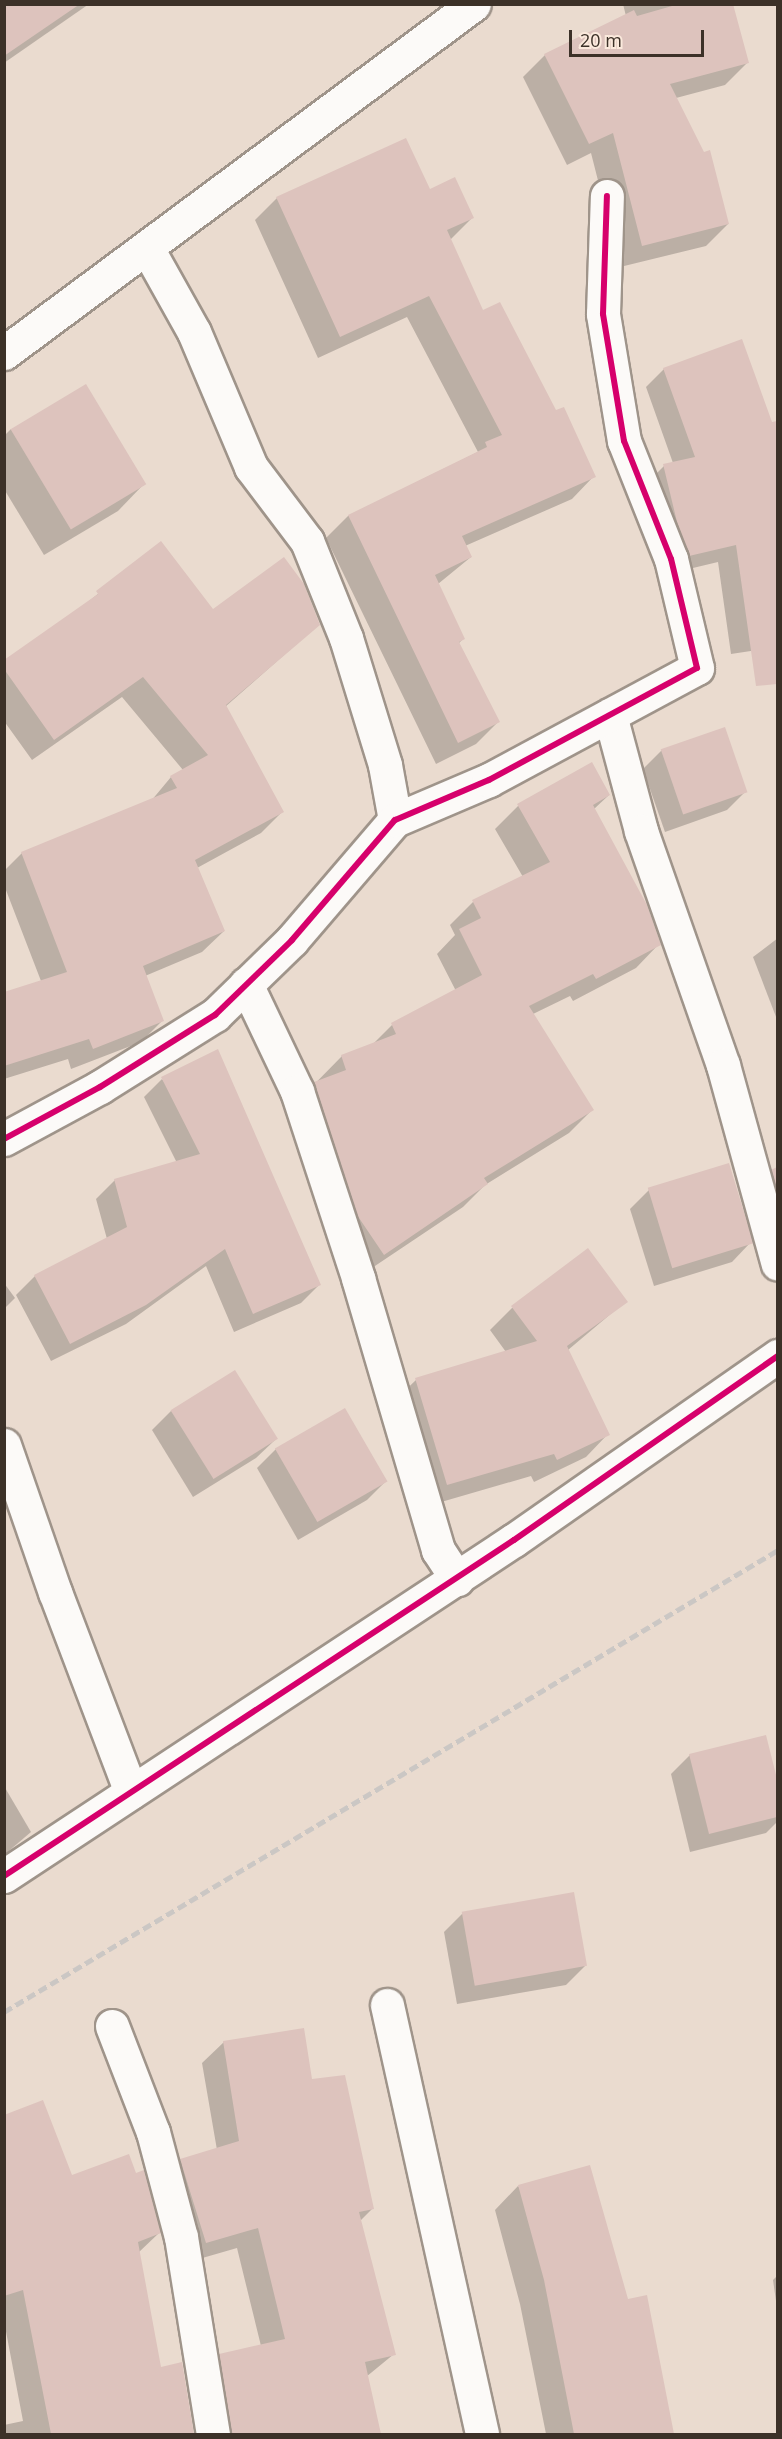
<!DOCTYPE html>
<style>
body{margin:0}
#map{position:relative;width:782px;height:2439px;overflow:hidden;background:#eadbcf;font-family:"Open Sans",sans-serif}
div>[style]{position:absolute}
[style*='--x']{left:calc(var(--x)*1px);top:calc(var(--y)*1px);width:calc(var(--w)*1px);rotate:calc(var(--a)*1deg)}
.shadow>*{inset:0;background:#0003}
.building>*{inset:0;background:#ddc3bd;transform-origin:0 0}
.roads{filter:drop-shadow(2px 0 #9f948a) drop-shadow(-2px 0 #9f948a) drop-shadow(0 2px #9f948a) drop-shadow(0 -2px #9f948a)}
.minor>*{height:33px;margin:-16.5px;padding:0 16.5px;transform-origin:16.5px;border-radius:16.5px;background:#fcfaf8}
.rail>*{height:4.5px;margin-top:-2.25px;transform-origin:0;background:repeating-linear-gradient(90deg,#cbc7c4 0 9px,transparent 0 13.5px)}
.cycleway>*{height:6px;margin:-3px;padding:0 3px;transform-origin:3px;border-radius:3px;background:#d6006c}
span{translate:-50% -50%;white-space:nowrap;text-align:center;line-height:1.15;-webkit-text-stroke:5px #fbe9dc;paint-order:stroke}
.frame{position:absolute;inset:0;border:6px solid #3c3128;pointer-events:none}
.scale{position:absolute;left:569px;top:30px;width:135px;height:27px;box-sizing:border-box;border:3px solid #3c3128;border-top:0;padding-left:8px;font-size:18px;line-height:21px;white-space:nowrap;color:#3c3128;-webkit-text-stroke:4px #fbe9dc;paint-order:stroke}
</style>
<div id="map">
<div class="shadow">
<div style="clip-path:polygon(4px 4px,89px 4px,4px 63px)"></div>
<div style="clip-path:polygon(623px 4px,731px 4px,747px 63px,725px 85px,676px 98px,728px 224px,706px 246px,620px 267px,591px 153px,567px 165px,523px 77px,545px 55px,626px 16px)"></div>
<div style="clip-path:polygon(429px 191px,472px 218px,450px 240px,483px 312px,556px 412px,594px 476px,572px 499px,465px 546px,471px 557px,438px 584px,463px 639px,458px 644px,498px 722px,476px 744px,436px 764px,326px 538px,348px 516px,478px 452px,407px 317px,318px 358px,255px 220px,277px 198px)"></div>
<div style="clip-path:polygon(664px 369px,771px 423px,778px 422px,778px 647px,731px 654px,718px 562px,672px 573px,646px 484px,664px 466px,673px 463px,646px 387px)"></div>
<div style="clip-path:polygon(11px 429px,144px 484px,118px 511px,44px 555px,4px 489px,4px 436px)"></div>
<div style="clip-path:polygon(161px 543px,213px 611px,319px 624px,225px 707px,282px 812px,261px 833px,197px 868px,224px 931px,202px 952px,145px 976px,162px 1021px,141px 1042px,71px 1069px,68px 1059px,4px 1079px,4px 993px,41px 981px,4px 885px,4px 871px,22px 853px,151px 801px,171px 777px,183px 770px,122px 697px,32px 760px,4px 721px,4px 662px,83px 606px)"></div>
<div style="clip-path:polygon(662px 750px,746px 791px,727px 810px,665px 832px,643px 769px)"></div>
<div style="clip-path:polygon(609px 795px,594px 809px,659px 944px,636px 968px,573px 1001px,570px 996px,533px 1014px,592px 1110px,569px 1133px,485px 1185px,463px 1207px,360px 1276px,292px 1107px,342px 1056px,372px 1045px,392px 1025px,456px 991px,437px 954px,455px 935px,450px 925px,473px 902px,523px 877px,495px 829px,518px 806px)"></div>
<div style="clip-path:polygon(778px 938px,778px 1022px,753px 957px)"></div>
<div style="clip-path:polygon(162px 1079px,320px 1284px,301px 1303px,234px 1332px,206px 1266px,126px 1324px,51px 1361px,16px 1295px,35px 1276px,107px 1239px,96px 1199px,115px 1180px,177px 1163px,144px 1097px)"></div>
<div style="clip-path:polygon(778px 1169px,778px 1247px,753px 1190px)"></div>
<div style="clip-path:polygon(649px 1190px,751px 1242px,732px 1262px,654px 1286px,630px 1209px)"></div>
<div style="clip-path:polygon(4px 1283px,15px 1298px,4px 1309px)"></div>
<div style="clip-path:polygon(626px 1301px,568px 1350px,608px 1434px,586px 1457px,534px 1482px,531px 1476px,424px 1507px,393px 1402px,416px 1380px,506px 1352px,490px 1330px,512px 1308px)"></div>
<div style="clip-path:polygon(171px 1411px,276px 1439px,256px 1458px,193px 1497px,152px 1430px)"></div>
<div style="clip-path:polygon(276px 1449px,386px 1481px,367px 1500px,298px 1540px,257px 1468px)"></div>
<div style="clip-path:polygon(765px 1736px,778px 1785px,778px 1821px,766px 1833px,690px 1852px,671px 1774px,690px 1755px)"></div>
<div style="clip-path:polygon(4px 1786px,31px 1832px,4px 1855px)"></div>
<div style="clip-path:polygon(463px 1913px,585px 1966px,566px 1985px,457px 2004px,444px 1932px)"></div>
<div style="clip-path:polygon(224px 2042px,311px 2081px,372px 2209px,360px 2221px,394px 2354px,366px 2377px,379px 2434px,208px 2434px,199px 2376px,220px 2355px,261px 2346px,237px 2248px,185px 2263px,159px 2182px,181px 2161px,217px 2150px,202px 2063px)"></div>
<div style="clip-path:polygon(4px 2116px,71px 2177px,159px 2233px,138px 2253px,160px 2369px,181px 2364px,193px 2434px,4px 2434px,4px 2425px,23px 2421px,4px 2321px)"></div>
<div style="clip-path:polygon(518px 2186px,627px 2301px,646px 2297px,672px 2434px,546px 2434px,520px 2304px,495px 2210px)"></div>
<div style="clip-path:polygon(778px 2275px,778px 2315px,773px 2280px)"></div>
</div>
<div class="building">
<div style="clip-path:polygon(4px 4px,80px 4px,4px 56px)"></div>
<div style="clip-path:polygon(679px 4px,733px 4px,749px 63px,670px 84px,704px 152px,710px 150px,729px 224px,642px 246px,613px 133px,589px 144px,544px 54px,634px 10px,637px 16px)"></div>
<div style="clip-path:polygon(406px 138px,430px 189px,455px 177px,474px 218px,447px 230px,483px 310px,500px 302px,556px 410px,564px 407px,596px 477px,462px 536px,472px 557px,435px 575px,465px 639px,459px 642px,500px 722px,458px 743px,348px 515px,487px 447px,485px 442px,502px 435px,429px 296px,340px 337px,276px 197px)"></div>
<div style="clip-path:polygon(742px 339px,772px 422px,777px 421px,777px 684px,756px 686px,736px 545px,689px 556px,677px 522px,663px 464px,695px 457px,663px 368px)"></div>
<div style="left:86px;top:384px;width:117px;height:88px;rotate:59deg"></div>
<div style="clip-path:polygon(161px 541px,213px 609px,284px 557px,304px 584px,320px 625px,226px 705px,284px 812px,195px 860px,225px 931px,143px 966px,164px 1021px,93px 1049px,89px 1039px,4px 1066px,4px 992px,67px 972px,21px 852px,177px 788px,170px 776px,208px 755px,143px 677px,54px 740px,4px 669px,4px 660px,98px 594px,96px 591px)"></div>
<div style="left:725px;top:727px;width:69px;height:68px;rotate:71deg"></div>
<div style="clip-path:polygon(592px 762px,610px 795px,593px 805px,647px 905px,661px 945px,596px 979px,593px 974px,529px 1006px,594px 1110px,484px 1178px,488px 1184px,384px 1255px,357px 1215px,314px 1082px,346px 1070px,341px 1055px,396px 1034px,391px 1023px,482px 975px,459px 929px,481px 918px,472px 900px,550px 862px,517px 804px)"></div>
<div style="clip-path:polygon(218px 1049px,321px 1285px,253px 1314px,225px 1249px,146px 1305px,70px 1344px,34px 1275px,127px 1227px,114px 1179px,200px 1154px,161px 1077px)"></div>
<div style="left:729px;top:1163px;width:84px;height:85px;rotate:73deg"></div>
<div style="clip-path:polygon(777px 1167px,777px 1192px,771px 1170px)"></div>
<div style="clip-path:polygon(588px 1248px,628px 1302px,567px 1346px,610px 1435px,557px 1460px,554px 1454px,447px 1485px,415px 1378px,537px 1341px,511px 1306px)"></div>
<div style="left:235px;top:1370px;width:81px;height:76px;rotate:58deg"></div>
<div style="left:345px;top:1408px;width:85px;height:81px;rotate:60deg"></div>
<div style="clip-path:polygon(766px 1735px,777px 1779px,777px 1817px,709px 1834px,689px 1754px)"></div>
<div style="left:574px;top:1892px;width:75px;height:114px;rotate:80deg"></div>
<div style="clip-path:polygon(304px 2028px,312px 2079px,345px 2075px,374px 2209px,359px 2212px,396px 2355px,365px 2362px,381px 2434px,231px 2434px,219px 2354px,285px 2339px,258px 2228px,206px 2243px,180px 2159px,239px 2141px,223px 2041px)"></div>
<div style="clip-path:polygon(43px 2100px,72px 2175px,129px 2154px,136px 2173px,144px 2170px,161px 2233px,138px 2242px,161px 2367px,182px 2362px,194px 2434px,51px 2434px,23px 2290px,4px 2296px,4px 2115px)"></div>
<div style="clip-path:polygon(590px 2165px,628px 2299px,647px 2295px,674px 2434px,574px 2434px,544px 2280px,518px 2185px)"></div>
</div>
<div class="roads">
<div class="minor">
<div style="--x:147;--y:248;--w:96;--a:60.8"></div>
<div style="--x:194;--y:332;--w:147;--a:67.1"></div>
<div style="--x:251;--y:467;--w:93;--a:52.9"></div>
<div style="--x:307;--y:541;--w:105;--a:68.1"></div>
<div style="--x:346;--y:638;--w:133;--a:72.9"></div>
<div style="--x:385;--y:765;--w:56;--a:79.7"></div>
<div style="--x:4;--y:353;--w:585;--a:-36.6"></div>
<div style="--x:610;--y:715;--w:120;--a:75"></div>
<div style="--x:641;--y:831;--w:248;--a:70.7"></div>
<div style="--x:723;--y:1065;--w:206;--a:74.6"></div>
<div style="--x:246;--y:984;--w:119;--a:64.5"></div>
<div style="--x:297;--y:1091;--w:197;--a:71.9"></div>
<div style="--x:358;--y:1278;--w:284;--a:73.6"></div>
<div style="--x:438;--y:1550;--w:35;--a:57"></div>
<div style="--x:4;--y:1139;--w:109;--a:-28.4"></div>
<div style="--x:100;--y:1087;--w:136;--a:-32.1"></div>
<div style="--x:215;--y:1015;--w:107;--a:-44.2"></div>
<div style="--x:292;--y:940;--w:158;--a:-49.4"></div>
<div style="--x:395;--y:820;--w:102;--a:-23.1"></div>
<div style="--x:489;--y:780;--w:236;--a:-28.3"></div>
<div style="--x:697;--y:668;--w:112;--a:-103.4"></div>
<div style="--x:671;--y:559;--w:127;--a:-111.7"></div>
<div style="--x:624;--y:441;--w:129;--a:-99.4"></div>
<div style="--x:603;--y:314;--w:118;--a:-88.1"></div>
<div style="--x:4;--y:1445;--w:156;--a:70.9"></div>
<div style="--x:55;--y:1592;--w:214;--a:69.2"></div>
<div style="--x:4;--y:1876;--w:611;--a:-33.38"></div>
<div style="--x:514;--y:1540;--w:322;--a:-34.9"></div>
<div style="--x:387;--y:2005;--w:439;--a:77.5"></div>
<div style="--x:112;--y:2026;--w:114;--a:68.9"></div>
<div style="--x:153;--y:2132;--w:109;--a:75.1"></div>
<div style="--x:181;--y:2237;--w:200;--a:80.8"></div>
</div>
</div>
<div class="rail">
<div style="--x:4;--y:2012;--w:901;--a:-30.83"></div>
</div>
<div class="cycleway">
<div style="--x:4;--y:1139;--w:109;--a:-28.4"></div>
<div style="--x:100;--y:1087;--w:136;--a:-32.1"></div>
<div style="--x:215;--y:1015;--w:107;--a:-44.2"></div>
<div style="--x:292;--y:940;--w:158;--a:-49.4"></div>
<div style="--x:395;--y:820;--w:102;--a:-23.1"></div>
<div style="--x:489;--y:780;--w:236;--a:-28.3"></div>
<div style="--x:697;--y:668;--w:112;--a:-103.4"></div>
<div style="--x:671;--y:559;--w:127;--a:-111.7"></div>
<div style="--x:624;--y:441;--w:129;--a:-99.4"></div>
<div style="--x:603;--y:314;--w:118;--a:-88.1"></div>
<div style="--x:4;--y:1876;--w:611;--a:-33.38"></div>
<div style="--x:514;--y:1540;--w:322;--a:-34.9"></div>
</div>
<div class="frame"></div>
<div class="scale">20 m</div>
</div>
